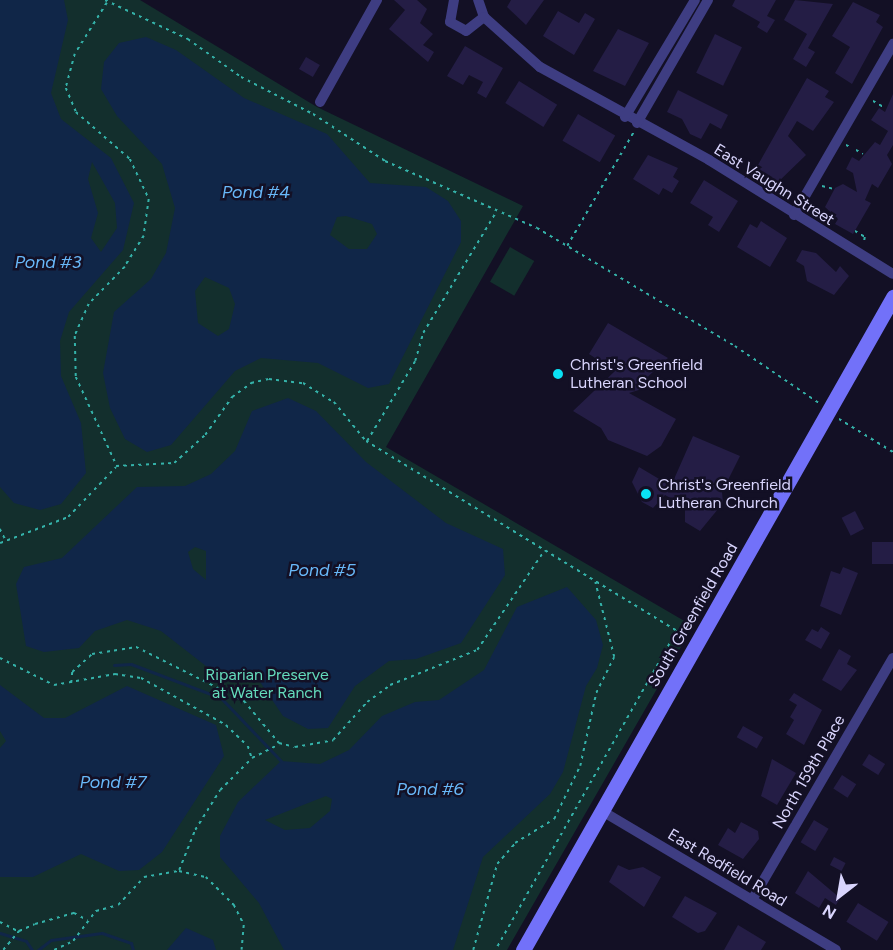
<!DOCTYPE html>
<style>
body{margin:0}
#map{position:relative;width:893px;height:950px;overflow:hidden;background:#131025;font-family:Figtree,sans-serif}
div>[style]{position:absolute}
[style*='--x']{left:calc(var(--x)*1px);top:calc(var(--y)*1px);width:calc(var(--w)*1px);rotate:calc(var(--a)*1deg)}
.green>*{inset:0;background:#132f2d;transform-origin:0 0}
.water>*{inset:0;background:#102648}
.stream>*{height:3px;margin:-1.5px;padding:0 1.5px;transform-origin:1.5px;border-radius:1.5px;background:#102648}
.building>*{inset:0;background:#241d45;transform-origin:0 0}
.path>*{height:1.5px;margin-top:-0.75px;transform-origin:0;background:repeating-linear-gradient(90deg,#34b2a9 0 3px,transparent 0 7.5px)}
.street>*{height:10px;margin:-5px;padding:0 5px;transform-origin:5px;border-radius:5px;background:#3e3d82}
.secondary>*{height:15px;margin:-7.5px;padding:0 7.5px;transform-origin:7.5px;border-radius:7.5px;background:#7271f9}
.dots>*{width:16px;height:16px;translate:-50% -50%;box-sizing:border-box;border:3px solid #131025;border-radius:50%}
span{translate:-50% -50%;white-space:nowrap;text-align:center;line-height:1.15;-webkit-text-stroke:5px #131025;paint-order:stroke}
.street-label{font-size:16px;color:#d9d5fd}
.poi-label{font-size:16px;color:#d9d5fd}
.left{translate:0 -50%;text-align:left}
.park-label{font-size:16px;color:#64dbbb}
.water-label{font-size:18px;color:#68b8f9;font-style:italic}
.north{position:absolute;left:809px;top:866px;width:60px;height:60px;-webkit-text-stroke:4px #131025;paint-order:stroke;rotate:211deg;font-size:16px;font-weight:700;line-height:24px;text-align:center;color:#d9d5fd}
.north::after{content:'';display:block;margin:auto;width:21px;height:27px;background:#d9d5fd;clip-path:polygon(50% 0,100% 100%,50% 72%,0 100%)}
</style>
<div id="map">
<div class="green">
<div style="clip-path:polygon(0 0,140px 0,317px 107px,523px 206px,386px 447px,693px 626px,507px 950px,0 950px)"></div>
<div style="left:510px;top:247px;width:28px;height:40px;rotate:30deg"></div>
</div>
<div class="water">
<div style="clip-path:polygon(evenodd,0 0,64px 0,68px 20px,51px 93px,61px 119px,111px 158px,134px 203px,123px 250px,69px 312px,60px 341px,61px 376px,81px 423px,86px 473px,61px 504px,40px 510px,14px 503px,0 487px,0 0,92px 162px,115px 203px,117px 228px,101px 252px,91px 238px,98px 213px,88px 179px,92px 162px)"></div>
<div style="clip-path:polygon(evenodd,146px 37px,176px 50px,244px 98px,327px 134px,370px 183px,426px 187px,448px 201px,461px 221px,461px 242px,389px 384px,368px 388px,318px 363px,261px 358px,235px 371px,171px 445px,147px 452px,125px 439px,110px 408px,103px 373px,114px 312px,151px 279px,166px 253px,175px 208px,162px 164px,117px 116px,101px 89px,104px 62px,119px 43px,146px 37px,346px 216px,372px 224px,377px 234px,367px 249px,349px 249px,330px 235px,337px 217px,346px 216px,146px 37px,205px 277px,229px 288px,235px 304px,229px 329px,218px 336px,198px 323px,195px 291px,205px 277px)"></div>
<div style="clip-path:polygon(evenodd,288px 398px,316px 411px,366px 462px,446px 523px,503px 549px,505px 575px,461px 643px,416px 659px,389px 661px,355px 686px,328px 728px,308px 729px,283px 716px,258px 679px,206px 666px,161px 631px,127px 620px,95px 631px,79px 648px,44px 652px,26px 646px,16px 584px,24px 567px,62px 558px,137px 487px,185px 486px,211px 474px,235px 451px,252px 411px,288px 398px,195px 547px,206px 551px,206px 580px,193px 569px,188px 552px,195px 547px)"></div>
<div style="clip-path:polygon(evenodd,567px 587px,596px 620px,603px 645px,597px 668px,586px 686px,563px 772px,550px 794px,483px 857px,453px 950px,284px 950px,259px 903px,220px 857px,220px 836px,238px 802px,281px 761px,320px 764px,349px 750px,382px 716px,415px 702px,439px 700px,484px 670px,517px 607px,567px 587px,326px 796px,332px 799px,330px 811px,310px 828px,285px 830px,265px 820px,326px 796px)"></div>
<div style="clip-path:polygon(0 685px,44px 718px,65px 718px,127px 686px,216px 725px,224px 756px,162px 852px,139px 870px,119px 871px,81px 854px,33px 877px,0 877px,0 748px,6px 741px,0 731px)"></div>
<div style="clip-path:polygon(186px 928px,213px 940px,216px 950px,167px 950px)"></div>
</div>
<div class="stream">
<div style="--x:114;--y:665;--w:17;--a:-3"></div>
<div style="--x:131;--y:664;--w:96;--a:20.7"></div>
<div style="--x:221;--y:698;--w:87;--a:46.4"></div>
<div style="--x:0;--y:933;--w:27;--a:17"></div>
<div style="--x:26;--y:941;--w:11;--a:56"></div>
<div style="--x:38;--y:950;--w:16;--a:-38"></div>
<div style="--x:51;--y:940;--w:51;--a:-7.8"></div>
<div style="--x:102;--y:933;--w:31;--a:19"></div>
<div style="--x:131;--y:943;--w:7;--a:74"></div>
</div>
<div class="building">
<div style="clip-path:polygon(394px 0,417px 0,427px 9px,420px 23px,433px 34px,423px 45px,434px 52px,428px 62px,389px 29px,405px 10px)"></div>
<div style="clip-path:polygon(511px 0,544px 0,526px 25px,507px 7px)"></div>
<div style="clip-path:polygon(735px 0,776px 0,767px 16px,775px 20px,767px 33px,757px 27px,760px 22px,732px 6px)"></div>
<div style="clip-path:polygon(795px 0,833px 4px,808px 48px,815px 52px,806px 67px,793px 59px,807px 34px,784px 20px)"></div>
<div style="clip-path:polygon(853px 2px,880px 15px,876px 22px,883px 27px,852px 84px,835px 73px,850px 47px,832px 36px)"></div>
<div style="clip-path:polygon(558px 11px,579px 23px,585px 13px,595px 19px,574px 55px,543px 36px)"></div>
<div style="clip-path:polygon(618px 29px,649px 43px,625px 86px,593px 71px)"></div>
<div style="left:715px;top:34px;width:30px;height:43px;rotate:26deg"></div>
<div style="clip-path:polygon(465px 46px,503px 68px,486px 98px,477px 93px,483px 82px,469px 75px,463px 85px,447px 76px)"></div>
<div style="left:306px;top:57px;width:16px;height:14px;rotate:30deg"></div>
<div style="clip-path:polygon(807px 78px,829px 91px,825px 97px,834px 102px,813px 131px,797px 121px,788px 136px,806px 155px,775px 185px,754px 172px)"></div>
<div style="left:519px;top:81px;width:45px;height:26px;rotate:32deg"></div>
<div style="clip-path:polygon(678px 90px,728px 115px,721px 129px,710px 123px,701px 139px,690px 134px,682px 119px,667px 112px)"></div>
<div style="clip-path:polygon(893px 94px,893px 145px,887px 155px,892px 164px,878px 188px,872px 184px,865px 200px,871px 203px,853px 234px,835px 224px,838px 219px,825px 207px,835px 188px,843px 184px,857px 192px,853px 173px,846px 169px,852px 157px,859px 161px,875px 142px,880px 145px,888px 131px,871px 120px,879px 108px,885px 112px)"></div>
<div style="left:578px;top:114px;width:43px;height:31px;rotate:30deg"></div>
<div style="clip-path:polygon(648px 155px,678px 168px,673px 177px,679px 181px,672px 193px,663px 188px,659px 195px,633px 179px)"></div>
<div style="clip-path:polygon(704px 180px,738px 201px,719px 232px,708px 225px,713px 217px,690px 203px)"></div>
<div style="clip-path:polygon(761px 221px,787px 238px,770px 267px,737px 247px,750px 224px,757px 228px)"></div>
<div style="clip-path:polygon(802px 250px,816px 253px,836px 272px,840px 266px,849px 276px,834px 295px,807px 281px,804px 266px,796px 261px)"></div>
<div style="clip-path:polygon(608px 323px,668px 358px,640px 384px,642px 389px,629px 393px,676px 419px,661px 446px,647px 456px,608px 440px,601px 428px,573px 411px,615px 371px,589px 354px)"></div>
<div style="clip-path:polygon(693px 436px,740px 456px,722px 492px,723px 503px,700px 531px,685px 522px,685px 506px,665px 495px,653px 508px,642px 502px,632px 482px,639px 467px,671px 486px)"></div>
<div style="left:855px;top:511px;width:20px;height:15px;rotate:63deg"></div>
<div style="left:893px;top:542px;width:22px;height:21px;rotate:90deg"></div>
<div style="clip-path:polygon(843px 567px,858px 573px,841px 615px,820px 606px,831px 571px,840px 574px)"></div>
<div style="clip-path:polygon(821px 627px,830px 633px,821px 649px,805px 640px,812px 629px,818px 632px)"></div>
<div style="clip-path:polygon(839px 649px,851px 656px,847px 664px,857px 670px,841px 691px,822px 680px)"></div>
<div style="clip-path:polygon(794px 693px,822px 710px,804px 745px,786px 734px,794px 720px,790px 717px,797px 705px,789px 700px)"></div>
<div style="left:743px;top:726px;width:23px;height:13px;rotate:29deg"></div>
<div style="left:869px;top:754px;width:19px;height:13px;rotate:32deg"></div>
<div style="clip-path:polygon(772px 759px,796px 773px,777px 805px,761px 796px)"></div>
<div style="left:842px;top:775px;width:17px;height:16px;rotate:33deg"></div>
<div style="left:814px;top:820px;width:17px;height:26px;rotate:31deg"></div>
<div style="clip-path:polygon(741px 822px,758px 831px,759px 839px,743px 859px,718px 845px,728px 828px,735px 833px)"></div>
<div style="left:834px;top:857px;width:13px;height:9px;rotate:27deg"></div>
<div style="clip-path:polygon(618px 865px,629px 870px,643px 867px,661px 877px,644px 907px,609px 882px)"></div>
<div style="clip-path:polygon(808px 871px,840px 898px,836px 905px,825px 898px,819px 908px,795px 893px)"></div>
<div style="clip-path:polygon(685px 896px,717px 913px,705px 931px,698px 933px,672px 917px)"></div>
<div style="left:858px;top:903px;width:36px;height:22px;rotate:32deg"></div>
<div style="clip-path:polygon(738px 925px,766px 942px,761px 950px,724px 950px)"></div>
</div>
<div class="path">
<div style="--x:105;--y:0;--w:92;--a:25.2"></div>
<div style="--x:188;--y:39;--w:65;--a:35.6"></div>
<div style="--x:241;--y:77;--w:81;--a:27.2"></div>
<div style="--x:313;--y:114;--w:86;--a:33.1"></div>
<div style="--x:385;--y:161;--w:166;--a:23.8"></div>
<div style="--x:537;--y:228;--w:230;--a:30.8"></div>
<div style="--x:735;--y:346;--w:102;--a:34.2"></div>
<div style="--x:107;--y:3;--w:60;--a:122.1"></div>
<div style="--x:75;--y:54;--w:35;--a:105"></div>
<div style="--x:66;--y:88;--w:26;--a:67"></div>
<div style="--x:76;--y:112;--w:72;--a:41"></div>
<div style="--x:130;--y:159;--w:44;--a:64.6"></div>
<div style="--x:149;--y:199;--w:37;--a:98"></div>
<div style="--x:144;--y:236;--w:36;--a:122"></div>
<div style="--x:125;--y:267;--w:52;--a:134.2"></div>
<div style="--x:89;--y:304;--w:35;--a:114"></div>
<div style="--x:75;--y:336;--w:41;--a:88.6"></div>
<div style="--x:76;--y:377;--w:96;--a:65.3"></div>
<div style="--x:873;--y:101;--w:14;--a:30"></div>
<div style="--x:846;--y:145;--w:7;--a:27"></div>
<div style="--x:856;--y:150;--w:8;--a:30"></div>
<div style="--x:822;--y:186;--w:12;--a:14"></div>
<div style="--x:855;--y:231;--w:12;--a:31"></div>
<div style="--x:865;--y:237;--w:7;--a:98"></div>
<div style="--x:567;--y:246;--w:131;--a:-59.7"></div>
<div style="--x:839;--y:419;--w:63;--a:31.4"></div>
<div style="--x:367;--y:441;--w:93;--a:-59"></div>
<div style="--x:415;--y:361;--w:29;--a:-74"></div>
<div style="--x:423;--y:333;--w:141;--a:-58.9"></div>
<div style="--x:116;--y:466;--w:58;--a:-3"></div>
<div style="--x:174;--y:463;--w:42;--a:-42.1"></div>
<div style="--x:205;--y:435;--w:47;--a:-54.6"></div>
<div style="--x:232;--y:397;--w:24;--a:-36"></div>
<div style="--x:251;--y:383;--w:18;--a:-13"></div>
<div style="--x:269;--y:379;--w:34;--a:7"></div>
<div style="--x:303;--y:383;--w:36;--a:32"></div>
<div style="--x:334;--y:402;--w:50;--a:50.6"></div>
<div style="--x:366;--y:441;--w:364;--a:31.4"></div>
<div style="--x:677;--y:631;--w:367;--a:119.6"></div>
<div style="--x:0;--y:529;--w:11;--a:63"></div>
<div style="--x:0;--y:543;--w:73;--a:-20.9"></div>
<div style="--x:68;--y:517;--w:69;--a:-46.2"></div>
<div style="--x:0;--y:658;--w:60;--a:26.6"></div>
<div style="--x:54;--y:685;--w:62;--a:-10.2"></div>
<div style="--x:115;--y:674;--w:26;--a:9"></div>
<div style="--x:141;--y:678;--w:97;--a:28.9"></div>
<div style="--x:226;--y:725;--w:30;--a:44"></div>
<div style="--x:248;--y:746;--w:13;--a:72"></div>
<div style="--x:71;--y:683;--w:11;--a:-85"></div>
<div style="--x:72;--y:672;--w:27;--a:-42"></div>
<div style="--x:92;--y:654;--w:45;--a:-9"></div>
<div style="--x:136;--y:647;--w:121;--a:26.6"></div>
<div style="--x:244;--y:701;--w:55;--a:50.2"></div>
<div style="--x:279;--y:743;--w:16;--a:14"></div>
<div style="--x:295;--y:747;--w:39;--a:-10"></div>
<div style="--x:333;--y:740;--w:51;--a:-48.2"></div>
<div style="--x:367;--y:702;--w:29;--a:-36"></div>
<div style="--x:390;--y:685;--w:94;--a:-21.9"></div>
<div style="--x:477;--y:650;--w:120;--a:-55.9"></div>
<div style="--x:179;--y:870;--w:43;--a:-68.2"></div>
<div style="--x:195;--y:830;--w:47;--a:-58"></div>
<div style="--x:220;--y:790;--w:45;--a:-45"></div>
<div style="--x:252;--y:758;--w:30;--a:-27"></div>
<div style="--x:0;--y:922;--w:20;--a:27"></div>
<div style="--x:3;--y:950;--w:25;--a:-50"></div>
<div style="--x:19;--y:931;--w:17;--a:-24"></div>
<div style="--x:35;--y:924;--w:41;--a:-15.8"></div>
<div style="--x:74;--y:913;--w:15;--a:28"></div>
<div style="--x:54;--y:950;--w:21;--a:-25"></div>
<div style="--x:73;--y:941;--w:38;--a:-53"></div>
<div style="--x:96;--y:911;--w:23;--a:-15"></div>
<div style="--x:118;--y:905;--w:38;--a:-47"></div>
<div style="--x:144;--y:877;--w:36;--a:-10"></div>
<div style="--x:179;--y:871;--w:28;--a:13"></div>
<div style="--x:206;--y:877;--w:40;--a:45"></div>
<div style="--x:234;--y:905;--w:22;--a:63"></div>
<div style="--x:244;--y:925;--w:25;--a:95"></div>
<div style="--x:473;--y:950;--w:89;--a:-74.4"></div>
<div style="--x:497;--y:864;--w:28;--a:-49"></div>
<div style="--x:515;--y:843;--w:46;--a:-31.6"></div>
<div style="--x:554;--y:819;--w:59;--a:-63.9"></div>
<div style="--x:580;--y:766;--w:75;--a:-77.6"></div>
<div style="--x:596;--y:693;--w:40;--a:-63.4"></div>
<div style="--x:614;--y:657;--w:77;--a:-104.2"></div>
</div>
<div class="street">
<div style="--x:454;--y:0;--w:22;--a:100"></div>
<div style="--x:450;--y:22;--w:18;--a:29"></div>
<div style="--x:466;--y:31;--w:23;--a:-38"></div>
<div style="--x:484;--y:17;--w:18;--a:-109"></div>
<div style="--x:484;--y:17;--w:75;--a:41.8"></div>
<div style="--x:540;--y:67;--w:193;--a:28.8"></div>
<div style="--x:709;--y:160;--w:216;--a:31.8"></div>
<div style="--x:320;--y:102;--w:117;--a:-60.8"></div>
<div style="--x:625;--y:117;--w:136;--a:-59.1"></div>
<div style="--x:637;--y:123;--w:142;--a:-60"></div>
<div style="--x:794;--y:215;--w:198;--a:-59.9"></div>
<div style="--x:602;--y:811;--w:272;--a:30.7"></div>
<div style="--x:752;--y:900;--w:280;--a:-59.8"></div>
</div>
<div class="secondary">
<div style="--x:523;--y:950;--w:751;--a:-60.46"></div>
</div>
<div class="dots">
<div style="left:558px;top:374px;background:#0ae1f4"></div>
<div style="left:646px;top:494px;background:#0ae1f4"></div>
</div>
<div class="street-label">
<span style="left:774px;top:185px;rotate:32deg">East Vaughn Street</span>
<span style="left:693px;top:615px;rotate:-60deg">South Greenfield Road</span>
<span style="left:809px;top:772px;rotate:-60deg">North 159th Place</span>
<span style="left:727px;top:868px;rotate:31deg">East Redfield Road</span>
</div>
<div class="poi-label">
<span class="left" style="left:570px;top:374px">Christ's Greenfield<br>Lutheran School</span>
<span class="left" style="left:658px;top:494px">Christ's Greenfield<br>Lutheran Church</span>
</div>
<div class="park-label">
<span style="left:267px;top:684px">Riparian Preserve<br>at Water Ranch</span>
</div>
<div class="water-label">
<span style="left:256px;top:192px">Pond #4</span>
<span style="left:48px;top:262px">Pond #3</span>
<span style="left:322px;top:570px">Pond #5</span>
<span style="left:113px;top:782px">Pond #7</span>
<span style="left:430px;top:789px">Pond #6</span>
</div>
<div class="north">N</div>
</div>
